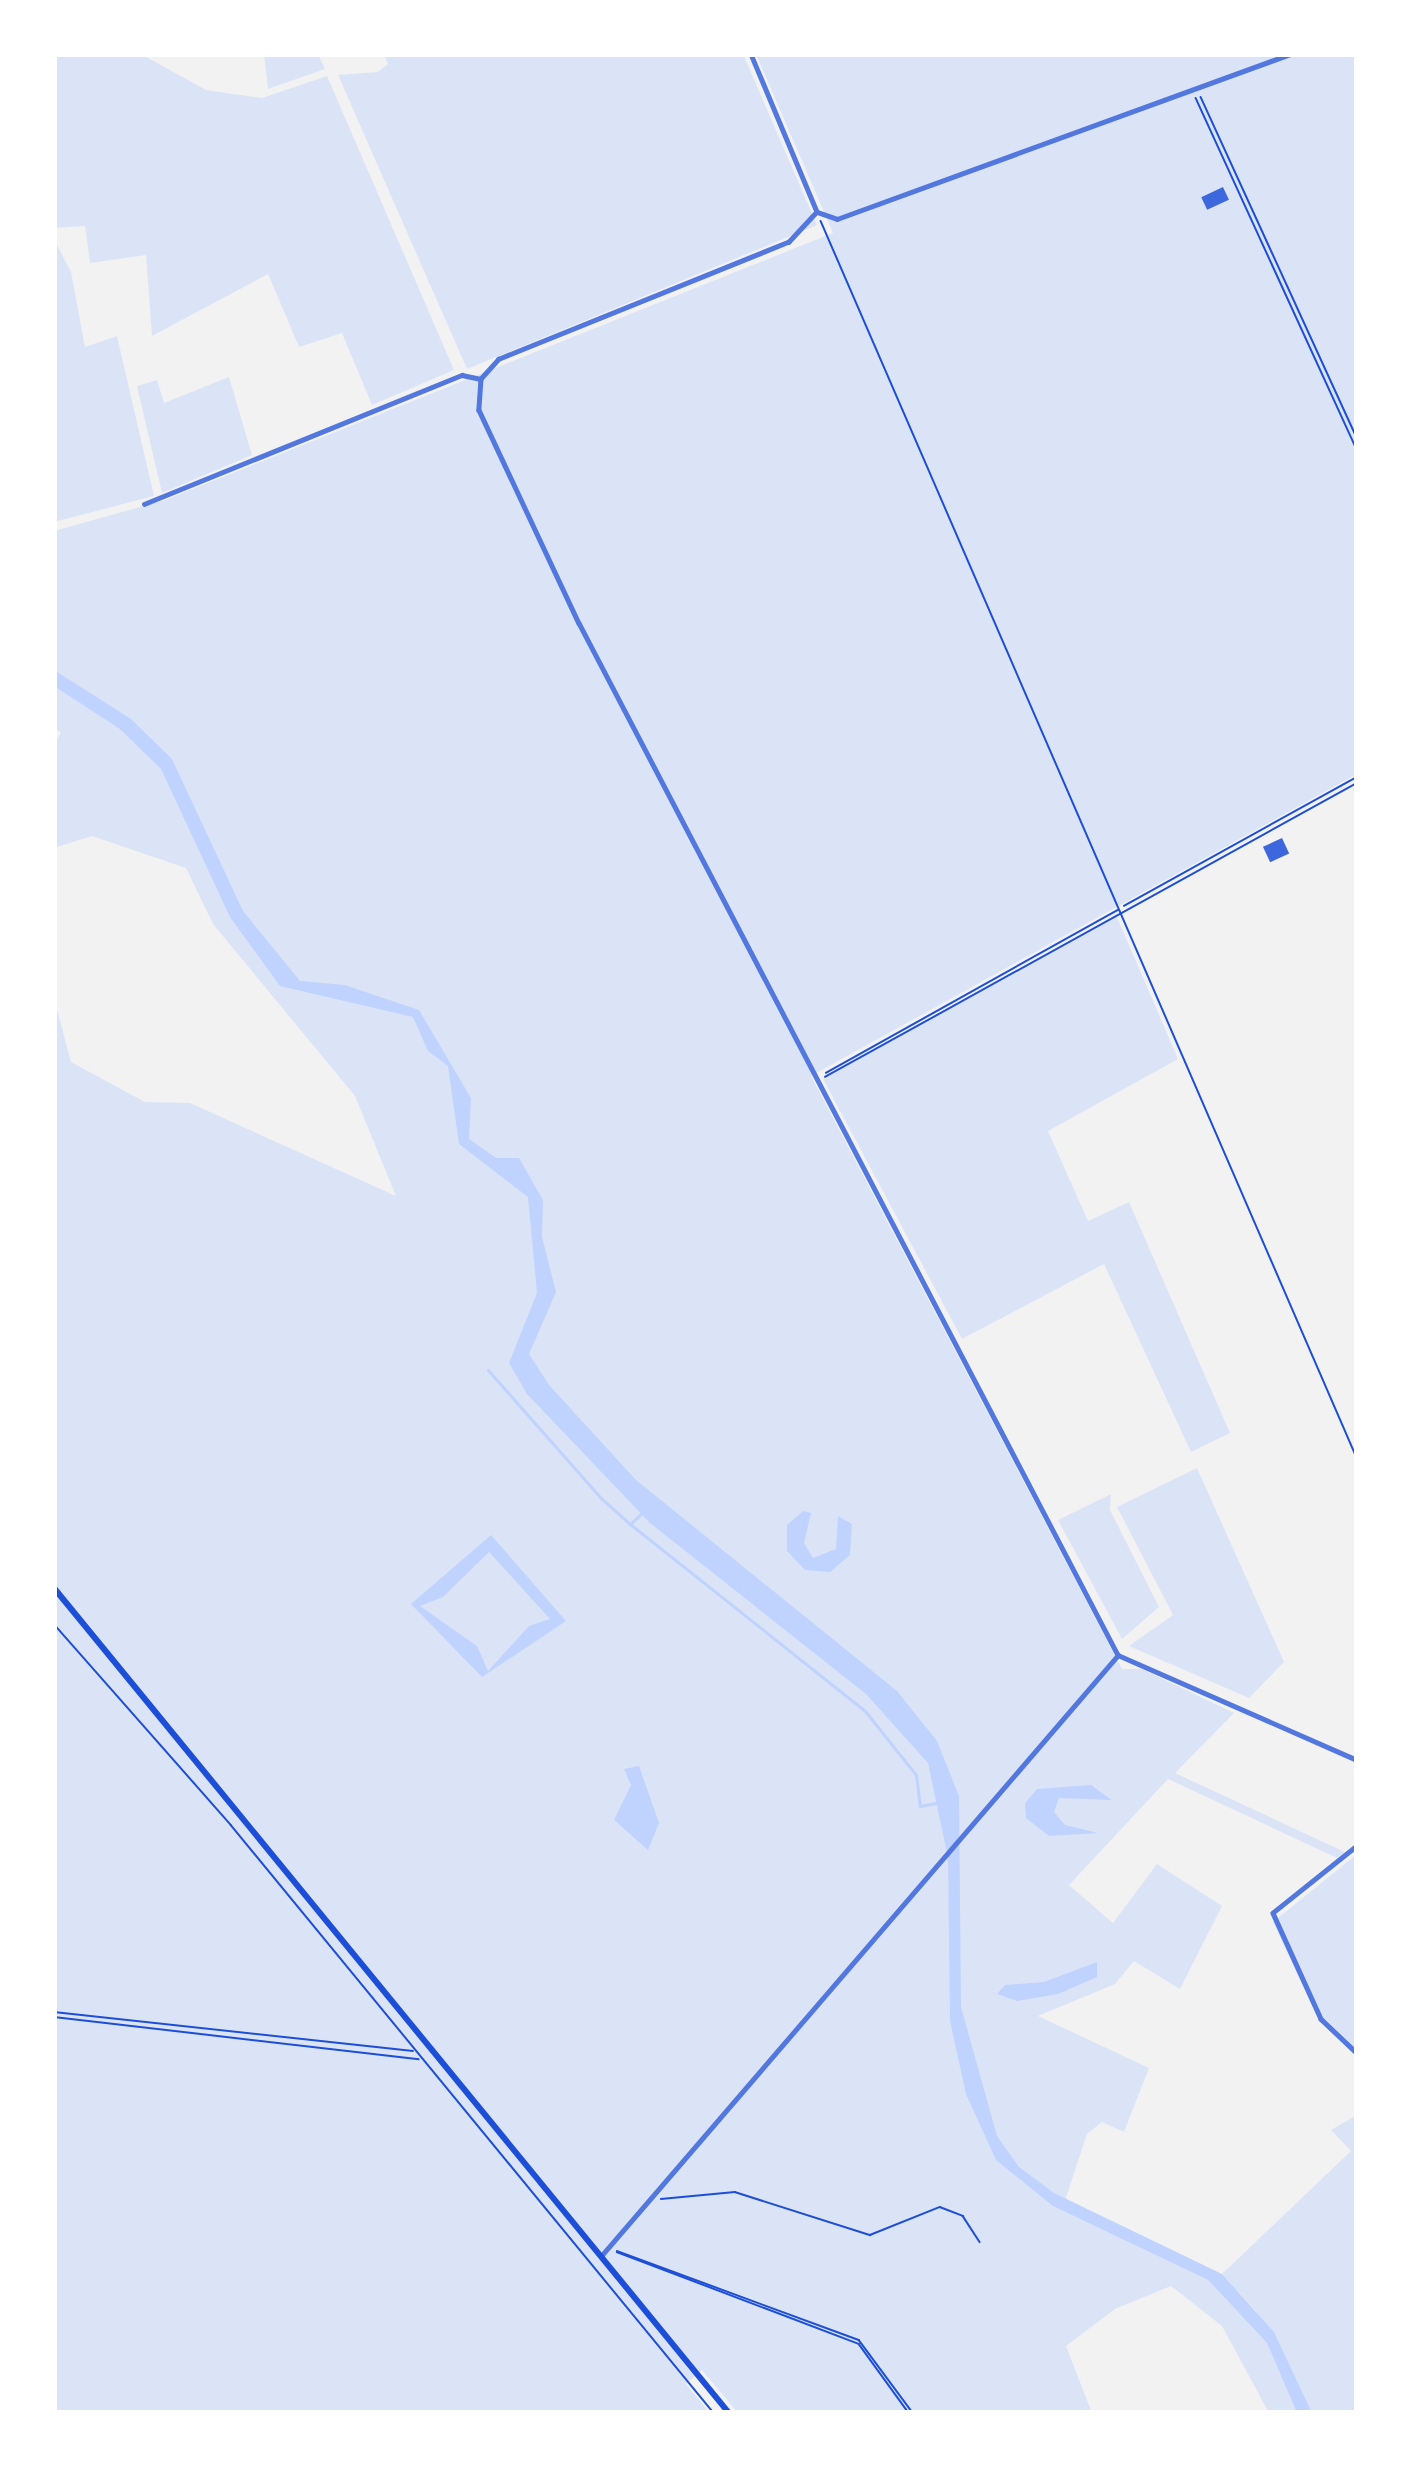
<!DOCTYPE html>
<style>
body{margin:0}
#map{position:relative;width:1411px;height:2467px;overflow:hidden;background:#f2f2f2;font-family:Roboto,sans-serif}
div>[style]{position:absolute}
[style*='--x']{left:calc(var(--x)*1px);top:calc(var(--y)*1px);width:calc(var(--w)*1px);rotate:calc(var(--a)*1deg)}
.green>*{inset:0;background:#dbe4f7}
.water>*{inset:0;background:#bfd3fe}
.stream>*{height:3px;margin:-1.5px;padding:0 1.5px;transform-origin:1.5px;border-radius:1.5px;background:#bfd3fe}
.building>*{inset:0;background:#3d67dc;transform-origin:0 0}
.path>*{height:1.5px;margin:-0.75px;padding:0 0.75px;transform-origin:0.75px;border-radius:0.75px;background:#1d4ed8}
.minor>*{height:4.5px;margin:-2.25px;padding:0 2.25px;transform-origin:2.25px;border-radius:2.25px;background:#5277de}
.secondary>*{height:6px;margin:-3px;padding:0 3px;transform-origin:3px;border-radius:3px;background:#1d4ed8}
span{translate:-50% -50%;white-space:nowrap;text-align:center;line-height:1.15;-webkit-text-stroke:9px #fff;paint-order:stroke}
.frame{position:absolute;inset:0;border:57px solid #fff;pointer-events:none}
</style>
<div id="map">
<div class="green">
<div style="clip-path:polygon(54px 54px,141px 54px,206px 90px,262px 98px,327px 76px,454px 370px,372px 405px,342px 333px,299px 347px,268px 274px,152px 336px,146px 255px,90px 263px,85px 226px,54px 228px)"></div>
<div style="clip-path:polygon(264px 54px,318px 54px,325px 69px,268px 89px)"></div>
<div style="clip-path:polygon(384px 54px,743px 54px,817px 225px,467px 369px,338px 75px,378px 72px,388px 64px)"></div>
<div style="clip-path:polygon(756px 54px,1357px 54px,1357px 774px,811px 1076px,1122px 1669px,1142px 1669px,1234px 1713px,1175px 1773px,1345px 1852px,1337px 1858px,1168px 1779px,1069px 1885px,1113px 1923px,1157px 1864px,1222px 1906px,1180px 1989px,1134px 1961px,1115px 1984px,1038px 2016px,1149px 2068px,1124px 2132px,1102px 2122px,1087px 2134px,1062px 2210px,1208px 2280px,1267px 2343px,1297px 2413px,1269px 2413px,1222px 2326px,1171px 2286px,1115px 2309px,1066px 2346px,1092px 2413px,738px 2413px,702px 2370px,686px 2384px,710px 2413px,54px 2413px,54px 998px,71px 1062px,145px 1102px,190px 1103px,396px 1196px,355px 1096px,213px 924px,186px 868px,92px 836px,54px 848px,54px 743px,61px 733px,54px 727px,54px 531px,165px 500px,833px 233px)"></div>
<div style="clip-path:polygon(54px 239px,71px 272px,85px 347px,117px 336px,154px 496px,54px 522px)"></div>
<div style="clip-path:polygon(229px 377px,252px 455px,162px 493px,137px 386px,157px 380px,164px 403px)"></div>
<div style="clip-path:polygon(1117px 917px,1178px 1059px,1048px 1131px,1088px 1221px,1129px 1202px,1230px 1433px,1191px 1452px,1104px 1264px,962px 1339px,823px 1079px)"></div>
<div style="clip-path:polygon(1197px 1468px,1284px 1662px,1249px 1698px,1129px 1646px,1173px 1615px,1117px 1507px)"></div>
<div style="clip-path:polygon(1111px 1494px,1110px 1510px,1159px 1607px,1122px 1639px,1058px 1520px)"></div>
<div style="clip-path:polygon(1357px 1854px,1357px 2058px,1316px 2014px,1273px 1922px)"></div>
<div style="clip-path:polygon(1357px 2115px,1357px 2413px,1312px 2413px,1256px 2311px,1222px 2274px,1351px 2151px,1331px 2130px)"></div>
</div>
<div class="water">
<div style="clip-path:polygon(54px 670px,131px 719px,172px 759px,243px 911px,300px 981px,345px 985px,419px 1010px,471px 1098px,469px 1139px,496px 1158px,519px 1158px,543px 1200px,542px 1237px,556px 1292px,529px 1354px,549px 1385px,636px 1480px,897px 1691px,937px 1741px,959px 1796px,961px 2007px,997px 2136px,1019px 2167px,1054px 2193px,1222px 2274px,1274px 2332px,1312px 2413px,1297px 2413px,1267px 2343px,1208px 2280px,1053px 2206px,996px 2160px,966px 2094px,950px 2021px,948px 1858px,928px 1763px,866px 1694px,650px 1523px,527px 1394px,509px 1363px,537px 1293px,528px 1197px,459px 1144px,448px 1066px,428px 1051px,413px 1017px,280px 986px,230px 917px,161px 769px,120px 729px,54px 686px)"></div>
<div style="clip-path:polygon(803px 1511px,811px 1513px,804px 1543px,813px 1558px,836px 1549px,838px 1516px,852px 1524px,850px 1555px,830px 1572px,805px 1570px,787px 1551px,787px 1525px)"></div>
<div style="clip-path:polygon(evenodd,491px 1535px,566px 1621px,482px 1677px,411px 1604px,491px 1535px,489px 1552px,550px 1619px,529px 1626px,488px 1671px,477px 1646px,420px 1606px,443px 1597px,489px 1552px)"></div>
<div style="clip-path:polygon(639px 1766px,659px 1823px,648px 1850px,614px 1820px,631px 1785px,624px 1769px)"></div>
<div style="clip-path:polygon(1091px 1785px,1112px 1800px,1059px 1798px,1054px 1812px,1065px 1825px,1098px 1833px,1049px 1836px,1026px 1818px,1025px 1803px,1037px 1789px)"></div>
<div style="clip-path:polygon(1097px 1962px,1097px 1977px,1058px 1994px,1017px 2001px,997px 1994px,1005px 1985px,1044px 1982px)"></div>
</div>
<div class="stream">
<div style="--x:488;--y:1370;--w:171;--a:48.6"></div>
<div style="--x:601;--y:1498;--w:39;--a:42"></div>
<div style="--x:630;--y:1524;--w:16;--a:-43"></div>
<div style="--x:630;--y:1524;--w:300;--a:38.5"></div>
<div style="--x:865;--y:1711;--w:82;--a:51.4"></div>
<div style="--x:916;--y:1775;--w:31;--a:83"></div>
<div style="--x:920;--y:1806;--w:20;--a:-11"></div>
</div>
<div class="building">
<div style="left:1223px;top:187px;width:14px;height:24px;rotate:65deg"></div>
<div style="left:1282px;top:838px;width:17px;height:21px;rotate:65deg"></div>
</div>
<div class="path">
<div style="--x:1201;--y:97;--w:375;--a:65.4"></div>
<div style="--x:1196;--y:98;--w:387;--a:65.4"></div>
<div style="--x:821;--y:221;--w:1348;--a:66.57"></div>
<div style="--x:1124;--y:906;--w:266;--a:-29"></div>
<div style="--x:826;--y:1073;--w:334;--a:-29.2"></div>
<div style="--x:825;--y:1077;--w:608;--a:-28.93"></div>
<div style="--x:54;--y:1624;--w:268;--a:48.6"></div>
<div style="--x:231;--y:1825;--w:761;--a:50.6"></div>
<div style="--x:54;--y:2012;--w:361;--a:6.2"></div>
<div style="--x:54;--y:2017;--w:367;--a:6.6"></div>
<div style="--x:661;--y:2199;--w:74;--a:-5.4"></div>
<div style="--x:735;--y:2192;--w:142;--a:17.7"></div>
<div style="--x:870;--y:2235;--w:75;--a:-21.8"></div>
<div style="--x:940;--y:2207;--w:25;--a:21"></div>
<div style="--x:963;--y:2216;--w:31;--a:57"></div>
<div style="--x:617;--y:2251;--w:258;--a:20.2"></div>
<div style="--x:859;--y:2340;--w:91;--a:53.5"></div>
<div style="--x:617;--y:2252;--w:259;--a:20.8"></div>
<div style="--x:859;--y:2344;--w:85;--a:54.1"></div>
</div>
<div class="minor">
<div style="--x:751;--y:54;--w:171;--a:67.3"></div>
<div style="--x:817;--y:212;--w:41;--a:133"></div>
<div style="--x:789;--y:242;--w:313;--a:158"></div>
<div style="--x:499;--y:359;--w:27;--a:132"></div>
<div style="--x:481;--y:379;--w:31;--a:94"></div>
<div style="--x:479;--y:410;--w:235;--a:64.9"></div>
<div style="--x:579;--y:623;--w:1164;--a:62.42"></div>
<div style="--x:817;--y:212;--w:21;--a:19"></div>
<div style="--x:837;--y:219;--w:483;--a:-20"></div>
<div style="--x:144;--y:504;--w:343;--a:-22.1"></div>
<div style="--x:462;--y:375;--w:19;--a:12"></div>
<div style="--x:1118;--y:1655;--w:261;--a:23.7"></div>
<div style="--x:1357;--y:1846;--w:107;--a:141.4"></div>
<div style="--x:1273;--y:1913;--w:116;--a:65.6"></div>
<div style="--x:1321;--y:2019;--w:50;--a:43.4"></div>
<div style="--x:602;--y:2255;--w:791;--a:-49.3"></div>
</div>
<div class="secondary">
<div style="--x:54;--y:1588;--w:1066;--a:50.71"></div>
</div>
<div class="frame"></div>
</div>
